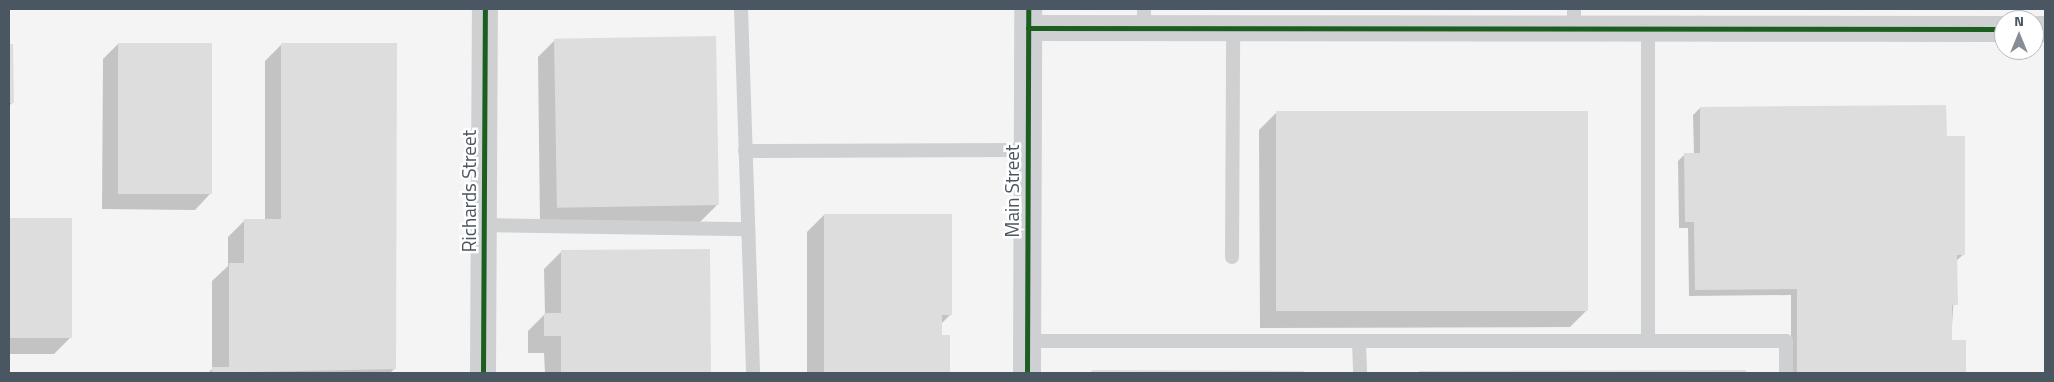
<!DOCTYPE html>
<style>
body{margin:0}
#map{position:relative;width:2054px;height:382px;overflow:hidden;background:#f4f4f4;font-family:"Titillium Web",sans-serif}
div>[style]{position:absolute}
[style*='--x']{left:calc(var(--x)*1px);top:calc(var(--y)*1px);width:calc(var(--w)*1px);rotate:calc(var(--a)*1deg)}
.shadow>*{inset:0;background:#0003}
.building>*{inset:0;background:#ddddde;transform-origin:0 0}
.lane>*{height:14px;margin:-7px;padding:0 7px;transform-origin:7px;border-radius:7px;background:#ced0d2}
.street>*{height:26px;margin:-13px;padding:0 13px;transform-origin:13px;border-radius:13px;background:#ced0d2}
.secondary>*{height:28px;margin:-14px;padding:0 14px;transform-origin:14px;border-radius:14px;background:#ced0d4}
.cycleway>*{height:5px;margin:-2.5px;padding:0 2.5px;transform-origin:2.5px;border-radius:2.5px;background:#1b5e20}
span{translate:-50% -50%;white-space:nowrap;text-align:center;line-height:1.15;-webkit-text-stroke:5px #fff;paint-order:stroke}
.street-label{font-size:19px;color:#4a5661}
.frame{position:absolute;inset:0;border:10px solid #4a5661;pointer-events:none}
.north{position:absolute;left:1994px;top:10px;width:50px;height:50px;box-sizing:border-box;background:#fff;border:1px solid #b7bbc0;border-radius:50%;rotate:0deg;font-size:14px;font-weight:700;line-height:20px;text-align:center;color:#4a5661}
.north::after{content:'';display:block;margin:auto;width:18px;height:22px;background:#868d94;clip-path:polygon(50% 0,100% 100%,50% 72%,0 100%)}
</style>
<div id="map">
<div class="shadow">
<div style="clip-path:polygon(555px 40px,717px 205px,700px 222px,540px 224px,538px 57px)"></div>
<div style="clip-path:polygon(118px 44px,210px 194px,195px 210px,102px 209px,103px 59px)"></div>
<div style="clip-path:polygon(282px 44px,395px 368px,390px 373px,208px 373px,212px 369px,212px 281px,228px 266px,228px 237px,245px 220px,265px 220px,265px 61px)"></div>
<div style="clip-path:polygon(9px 46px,12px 103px,9px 106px)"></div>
<div style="clip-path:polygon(1700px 108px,1946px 137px,1964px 254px,1956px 261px,1951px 342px,1965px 342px,1965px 373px,1791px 373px,1791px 295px,1689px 296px,1688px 228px,1679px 228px,1678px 161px,1685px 154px,1694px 154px,1693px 115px)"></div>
<div style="clip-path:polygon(1276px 113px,1587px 310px,1570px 327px,1260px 328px,1259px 130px)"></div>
<div style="clip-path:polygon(824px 215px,950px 315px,940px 325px,940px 336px,949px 336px,949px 373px,807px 373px,807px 232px)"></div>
<div style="clip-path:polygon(9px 220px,70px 220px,71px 337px,54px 354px,9px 354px)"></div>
<div style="clip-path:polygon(709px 251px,710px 373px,545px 373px,544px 353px,528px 353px,528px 331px,545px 314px,544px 269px,561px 252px)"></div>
<div style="clip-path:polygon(1092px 371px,1303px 372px,1303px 373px,1090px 373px)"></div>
<div style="clip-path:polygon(1744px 371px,1744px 373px,1418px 373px,1419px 372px)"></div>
</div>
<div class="building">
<div style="left:716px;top:36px;width:169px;height:162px;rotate:89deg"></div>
<div style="left:118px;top:43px;width:94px;height:151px"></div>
<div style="clip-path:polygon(281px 43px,397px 43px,396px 369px,212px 373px,212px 367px,229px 367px,229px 263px,244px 263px,244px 219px,281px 219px)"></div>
<div style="clip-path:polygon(9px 44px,13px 44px,14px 103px,9px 103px)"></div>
<div style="clip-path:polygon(1946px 105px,1947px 136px,1965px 136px,1965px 255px,1957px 255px,1958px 305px,1952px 305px,1952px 340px,1966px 340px,1966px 373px,1797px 373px,1797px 289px,1695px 290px,1694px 222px,1685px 222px,1684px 153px,1700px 153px,1700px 107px)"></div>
<div style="left:1588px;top:111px;width:200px;height:312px;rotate:90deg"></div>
<div style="clip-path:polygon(824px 214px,952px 214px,952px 315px,942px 315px,942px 335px,950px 335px,950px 373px,824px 373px)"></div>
<div style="left:72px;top:218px;width:120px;height:63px;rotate:90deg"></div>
<div style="clip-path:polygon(710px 249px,711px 373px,561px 373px,561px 336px,544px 336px,544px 313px,561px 313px,561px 250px)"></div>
<div style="clip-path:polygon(1092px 370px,1304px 371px,1304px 373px,1092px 373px)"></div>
<div style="clip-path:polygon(1746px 370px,1746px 373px,1419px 373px,1419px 371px)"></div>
</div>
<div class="lane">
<div style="--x:741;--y:9;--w:364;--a:88.1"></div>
<div style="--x:1144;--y:28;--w:19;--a:-90"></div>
<div style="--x:1574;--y:29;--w:20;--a:-90"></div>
<div style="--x:745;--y:151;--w:282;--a:-0.2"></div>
<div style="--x:484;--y:225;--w:264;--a:0.9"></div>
<div style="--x:1232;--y:257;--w:229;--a:-89.7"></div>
<div style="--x:1027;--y:341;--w:621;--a:0"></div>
<div style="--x:1648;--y:341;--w:312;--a:-90"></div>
<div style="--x:1359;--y:341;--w:32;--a:88"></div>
<div style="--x:1648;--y:341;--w:138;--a:0"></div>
<div style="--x:1786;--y:341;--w:32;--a:90"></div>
</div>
<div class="street">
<div style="--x:1028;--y:28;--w:976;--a:0.06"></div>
<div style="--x:2034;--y:29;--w:11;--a:0"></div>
<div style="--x:483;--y:373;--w:364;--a:-89.7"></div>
</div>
<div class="secondary">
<div style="--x:1027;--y:373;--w:364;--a:-89.8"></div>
</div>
<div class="cycleway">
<div style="--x:1028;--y:28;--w:976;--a:0.06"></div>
<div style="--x:483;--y:373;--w:364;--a:-89.7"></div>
<div style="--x:1027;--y:373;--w:364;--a:-89.8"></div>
</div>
<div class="street-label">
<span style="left:469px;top:191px;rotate:-90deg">Richards Street</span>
<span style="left:1012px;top:191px;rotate:-90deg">Main Street</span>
</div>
<div class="frame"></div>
<div class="north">N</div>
</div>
